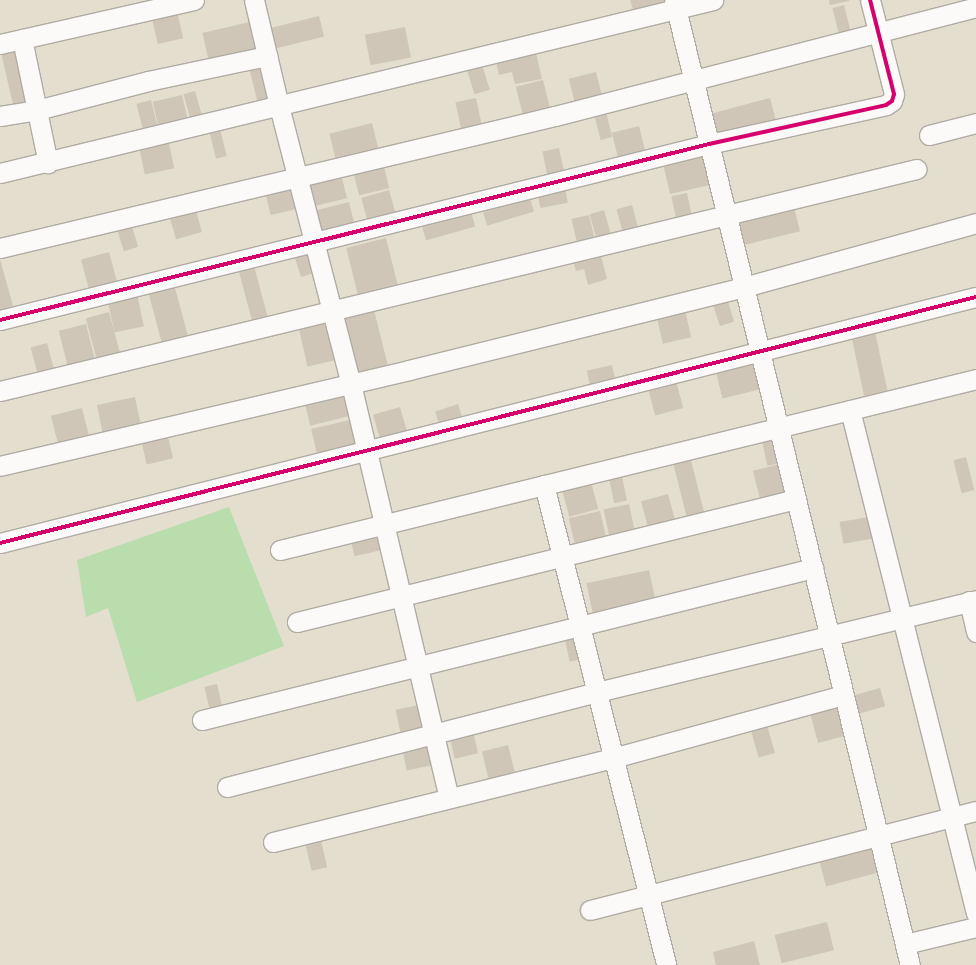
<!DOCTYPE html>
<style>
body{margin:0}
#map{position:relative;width:976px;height:965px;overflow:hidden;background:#e3decd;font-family:"Shantell Sans",sans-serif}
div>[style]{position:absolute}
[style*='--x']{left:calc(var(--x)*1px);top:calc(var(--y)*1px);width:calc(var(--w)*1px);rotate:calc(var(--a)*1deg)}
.green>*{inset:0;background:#baddae}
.building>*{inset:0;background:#d0c6b8;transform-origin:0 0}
.roads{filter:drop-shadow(1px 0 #afaca4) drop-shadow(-1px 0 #afaca4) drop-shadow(0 1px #afaca4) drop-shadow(0 -1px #afaca4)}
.street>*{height:19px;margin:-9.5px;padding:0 9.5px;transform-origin:9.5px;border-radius:9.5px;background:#fbfaf8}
.cycleway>*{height:4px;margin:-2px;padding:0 2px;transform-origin:2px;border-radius:2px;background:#d6006c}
span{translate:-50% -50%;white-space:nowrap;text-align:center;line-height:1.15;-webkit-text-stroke:3.5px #fbf7ec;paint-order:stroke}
</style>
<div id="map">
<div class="green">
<div style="clip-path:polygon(229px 507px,284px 646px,137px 702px,108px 608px,86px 617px,77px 560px)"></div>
</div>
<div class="building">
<div style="clip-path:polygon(630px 0,667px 0,669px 6px,635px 16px)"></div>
<div style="clip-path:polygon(829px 0,849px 0,849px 1px,830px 5px)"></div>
<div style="left:844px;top:5px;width:30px;height:12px;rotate:76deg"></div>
<div style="left:176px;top:7px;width:32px;height:26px;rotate:77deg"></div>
<div style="left:319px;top:16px;width:21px;height:49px;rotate:76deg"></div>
<div style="left:254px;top:21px;width:32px;height:53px;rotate:77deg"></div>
<div style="left:405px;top:27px;width:31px;height:41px;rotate:79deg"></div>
<div style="left:19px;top:46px;width:62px;height:19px;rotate:77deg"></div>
<div style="clip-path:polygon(536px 53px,542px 79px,515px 84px,512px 72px,499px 75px,496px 62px)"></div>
<div style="left:481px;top:61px;width:30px;height:16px;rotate:73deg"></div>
<div style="left:262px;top:62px;width:42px;height:14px;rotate:76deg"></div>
<div style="left:596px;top:72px;width:25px;height:28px;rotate:76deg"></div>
<div style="left:543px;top:80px;width:29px;height:28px;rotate:76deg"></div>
<div style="left:195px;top:91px;width:26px;height:12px;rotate:74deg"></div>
<div style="left:182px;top:95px;width:27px;height:30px;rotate:77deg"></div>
<div style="left:476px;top:98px;width:29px;height:21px;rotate:78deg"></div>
<div style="left:770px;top:98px;width:24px;height:64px;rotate:75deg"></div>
<div style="left:151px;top:100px;width:30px;height:15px;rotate:76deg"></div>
<div style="left:605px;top:108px;width:30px;height:12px;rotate:76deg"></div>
<div style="left:372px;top:123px;width:29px;height:44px;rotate:76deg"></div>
<div style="left:219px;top:125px;width:32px;height:11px;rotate:76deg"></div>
<div style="left:639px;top:126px;width:30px;height:28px;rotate:76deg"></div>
<div style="left:168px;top:139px;width:30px;height:30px;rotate:78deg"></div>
<div style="left:559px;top:148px;width:30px;height:17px;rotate:78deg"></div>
<div style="left:706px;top:154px;width:31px;height:44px;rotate:77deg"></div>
<div style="left:382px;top:159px;width:30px;height:31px;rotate:76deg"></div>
<div style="left:340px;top:170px;width:29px;height:33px;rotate:76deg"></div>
<div style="left:294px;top:183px;width:26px;height:30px;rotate:77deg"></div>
<div style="left:565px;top:188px;width:15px;height:28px;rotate:79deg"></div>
<div style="left:389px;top:190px;width:29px;height:29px;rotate:74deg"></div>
<div style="left:687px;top:193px;width:29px;height:16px;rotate:78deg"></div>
<div style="left:530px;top:198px;width:14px;height:49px;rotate:73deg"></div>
<div style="left:349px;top:202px;width:29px;height:34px;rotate:76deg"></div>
<div style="left:793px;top:203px;width:29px;height:57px;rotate:76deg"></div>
<div style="left:194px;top:204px;width:29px;height:27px;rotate:74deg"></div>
<div style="left:632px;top:205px;width:28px;height:16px;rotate:75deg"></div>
<div style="left:604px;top:210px;width:29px;height:15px;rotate:74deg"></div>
<div style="left:471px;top:212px;width:15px;height:51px;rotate:74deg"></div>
<div style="left:589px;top:215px;width:31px;height:18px;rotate:77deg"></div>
<div style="left:130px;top:220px;width:28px;height:15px;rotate:73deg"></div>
<div style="left:386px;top:238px;width:50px;height:41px;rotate:76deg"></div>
<div style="clip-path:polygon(599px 248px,607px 279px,588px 285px,584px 269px,576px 271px,573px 260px,581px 258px,583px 264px,580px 253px)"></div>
<div style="left:109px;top:252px;width:31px;height:29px;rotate:75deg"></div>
<div style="left:311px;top:252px;width:21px;height:17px;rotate:73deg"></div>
<div style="clip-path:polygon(0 259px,13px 306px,0 310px)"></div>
<div style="left:254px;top:266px;width:59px;height:16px;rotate:75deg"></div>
<div style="left:174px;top:284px;width:60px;height:27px;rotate:75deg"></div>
<div style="left:725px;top:292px;width:31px;height:15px;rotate:73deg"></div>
<div style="left:137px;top:294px;width:33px;height:30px;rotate:78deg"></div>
<div style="left:684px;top:306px;width:32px;height:29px;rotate:77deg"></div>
<div style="left:374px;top:310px;width:58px;height:32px;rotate:76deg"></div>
<div style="left:109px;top:312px;width:47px;height:24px;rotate:75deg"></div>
<div style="left:331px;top:317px;width:43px;height:34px;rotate:77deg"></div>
<div style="left:86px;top:324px;width:42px;height:28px;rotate:76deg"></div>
<div style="left:875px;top:332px;width:60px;height:24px;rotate:78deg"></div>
<div style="left:47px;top:343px;width:31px;height:17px;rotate:75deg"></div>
<div style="left:757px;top:359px;width:30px;height:43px;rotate:76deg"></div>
<div style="left:612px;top:365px;width:17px;height:26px;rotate:77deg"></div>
<div style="left:676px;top:381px;width:28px;height:29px;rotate:75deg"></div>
<div style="left:346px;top:391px;width:25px;height:43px;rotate:76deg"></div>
<div style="left:135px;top:397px;width:30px;height:39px;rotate:78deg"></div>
<div style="left:458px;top:404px;width:16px;height:24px;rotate:72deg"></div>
<div style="left:400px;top:407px;width:26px;height:28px;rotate:74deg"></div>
<div style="left:82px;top:408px;width:30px;height:32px;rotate:76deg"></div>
<div style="left:354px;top:419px;width:28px;height:44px;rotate:77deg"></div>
<div style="left:167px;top:432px;width:27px;height:27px;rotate:77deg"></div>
<div style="left:778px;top:439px;width:24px;height:16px;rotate:78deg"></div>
<div style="left:690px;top:456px;width:59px;height:18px;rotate:76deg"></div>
<div style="left:966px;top:457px;width:34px;height:13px;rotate:76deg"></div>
<div style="left:784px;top:463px;width:32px;height:32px;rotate:76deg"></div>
<div style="left:622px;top:477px;width:24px;height:13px;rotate:78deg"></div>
<div style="left:591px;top:482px;width:28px;height:30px;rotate:75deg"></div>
<div style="left:668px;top:494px;width:28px;height:28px;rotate:75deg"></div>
<div style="left:629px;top:504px;width:30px;height:26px;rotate:78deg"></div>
<div style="left:600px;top:511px;width:28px;height:32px;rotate:77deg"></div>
<div style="left:874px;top:516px;width:22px;height:35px;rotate:80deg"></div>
<div style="left:380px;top:533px;width:17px;height:30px;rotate:77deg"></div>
<div style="left:649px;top:570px;width:30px;height:64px;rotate:78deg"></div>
<div style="left:579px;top:629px;width:30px;height:16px;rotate:78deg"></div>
<div style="left:217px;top:684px;width:22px;height:13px;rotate:77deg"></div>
<div style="left:880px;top:688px;width:19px;height:32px;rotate:74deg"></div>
<div style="left:423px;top:704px;width:25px;height:28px;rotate:78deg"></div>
<div style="left:840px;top:705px;width:31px;height:31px;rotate:75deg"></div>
<div style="left:767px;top:725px;width:29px;height:17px;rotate:74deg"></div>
<div style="left:472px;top:727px;width:27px;height:24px;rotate:77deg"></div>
<div style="left:430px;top:740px;width:25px;height:29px;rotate:78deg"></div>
<div style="left:508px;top:745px;width:30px;height:27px;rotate:76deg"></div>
<div style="left:320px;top:836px;width:32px;height:16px;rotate:77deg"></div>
<div style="left:873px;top:845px;width:28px;height:56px;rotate:75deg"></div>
<div style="left:827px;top:922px;width:29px;height:54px;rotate:76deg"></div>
<div style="clip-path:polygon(754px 941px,760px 965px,716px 965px,713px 952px)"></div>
</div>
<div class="roads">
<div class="street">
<div style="--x:254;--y:0;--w:109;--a:76.7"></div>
<div style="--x:279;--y:106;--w:287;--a:75.5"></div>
<div style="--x:351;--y:384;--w:425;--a:76.7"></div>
<div style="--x:674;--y:0;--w:993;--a:76.26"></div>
<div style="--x:22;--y:39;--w:127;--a:78.2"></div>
<div style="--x:0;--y:44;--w:199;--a:-12.8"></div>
<div style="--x:0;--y:116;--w:37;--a:-9"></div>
<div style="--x:37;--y:110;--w:115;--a:-14.6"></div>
<div style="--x:148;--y:81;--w:122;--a:-11.9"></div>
<div style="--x:929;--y:135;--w:49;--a:-14.3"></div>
<div style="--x:0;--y:173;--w:734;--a:-13.64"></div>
<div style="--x:0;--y:248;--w:570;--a:-13.38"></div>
<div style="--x:555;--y:116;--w:435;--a:-14.5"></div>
<div style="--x:0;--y:320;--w:731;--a:-13.94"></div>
<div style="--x:709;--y:144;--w:181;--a:-12.4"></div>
<div style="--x:886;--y:105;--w:7;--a:-34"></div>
<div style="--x:892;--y:101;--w:7;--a:-74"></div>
<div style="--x:894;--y:94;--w:97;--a:-104.3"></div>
<div style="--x:0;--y:391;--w:943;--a:-13.61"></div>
<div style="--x:850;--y:410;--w:519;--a:75.94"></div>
<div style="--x:0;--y:466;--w:420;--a:-13.2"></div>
<div style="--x:409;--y:370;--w:345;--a:-13.9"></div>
<div style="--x:744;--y:287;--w:241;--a:-15.4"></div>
<div style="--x:544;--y:485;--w:495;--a:75.7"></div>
<div style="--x:0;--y:543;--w:1007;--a:-14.15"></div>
<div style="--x:280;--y:550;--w:717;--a:-13.8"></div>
<div style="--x:969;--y:601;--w:32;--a:77"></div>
<div style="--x:297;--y:622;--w:514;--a:-13.85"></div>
<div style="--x:202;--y:720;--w:630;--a:-13.97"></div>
<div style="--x:227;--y:787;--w:382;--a:-14.4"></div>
<div style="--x:597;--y:692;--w:390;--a:-13.6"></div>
<div style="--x:273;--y:842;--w:350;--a:-13.9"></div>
<div style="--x:613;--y:758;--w:239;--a:-15.3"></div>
<div style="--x:590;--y:910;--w:398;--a:-14.4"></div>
<div style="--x:905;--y:944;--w:73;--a:-13.5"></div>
</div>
</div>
<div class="cycleway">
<div style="--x:0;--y:320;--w:731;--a:-13.94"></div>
<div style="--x:709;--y:144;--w:181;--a:-12.4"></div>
<div style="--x:886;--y:105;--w:7;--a:-34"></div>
<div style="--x:892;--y:101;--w:7;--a:-74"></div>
<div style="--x:894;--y:94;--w:97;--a:-104.3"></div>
<div style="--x:0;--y:543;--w:1007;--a:-14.15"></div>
</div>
</div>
